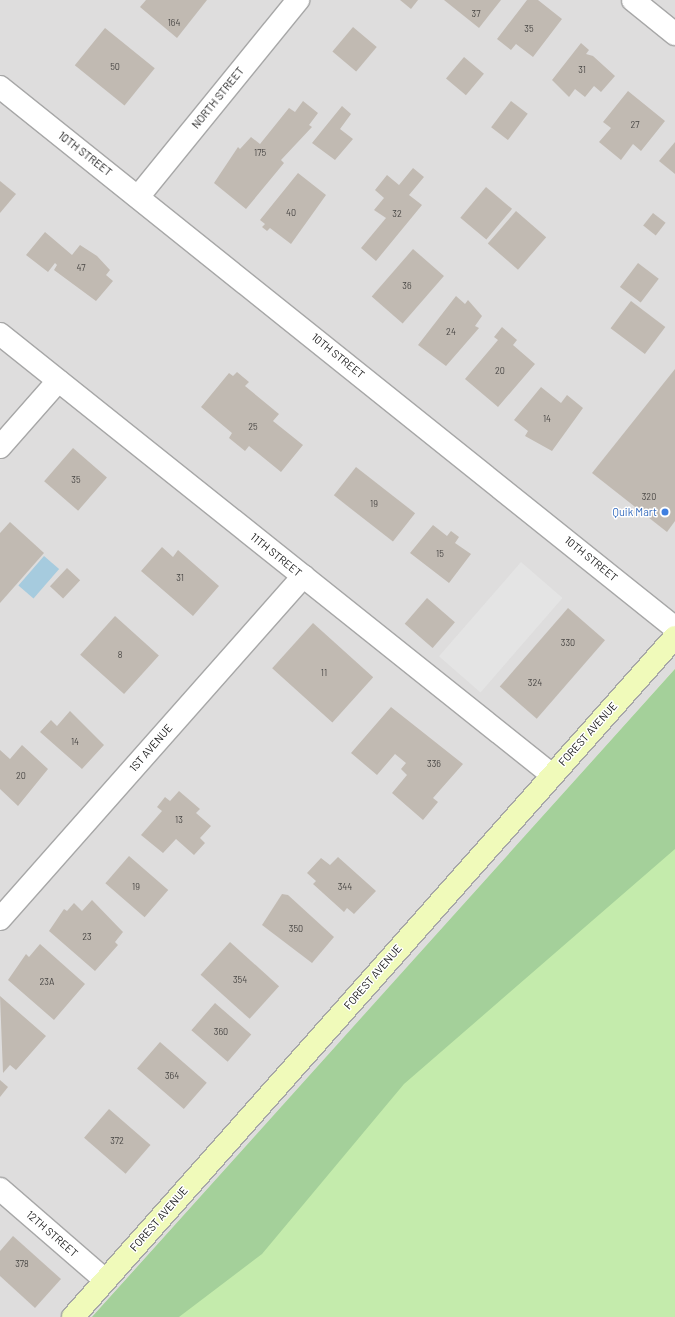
<!DOCTYPE html>
<style>
body{margin:0}
#map{position:relative;width:675px;height:1317px;overflow:hidden;background:#f0eee6;font-family:Barlow,sans-serif}
div>[style]{position:absolute}
[style*='--x']{left:calc(var(--x)*1px);top:calc(var(--y)*1px);width:calc(var(--w)*1px);rotate:calc(var(--a)*1deg)}
.residential>*{inset:0;background:#dedddd}
.grass>*{inset:0;background:#c4ebac}
.forest>*{inset:0;background:#a4d09a}
.parking>*{inset:0;background:#e4e4e4;transform-origin:0 0}
.water>*{inset:0;background:#a6cbde;transform-origin:0 0}
.building>*{inset:0;background:#c1bab2;transform-origin:0 0}
.roads{filter:drop-shadow(1px 0 #a7a7a7) drop-shadow(-1px 0 #a7a7a7) drop-shadow(0 1px #a7a7a7) drop-shadow(0 -1px #a7a7a7)}
.minor>*{height:22px;margin:-11px;padding:0 11px;transform-origin:11px;border-radius:11px;background:#fff}
.secondary>*{height:22px;margin:-11px;padding:0 11px;transform-origin:11px;border-radius:11px;background:#f0faba}
.dots>*{width:11px;height:11px;translate:-50% -50%;box-sizing:border-box;border:2px solid #fff;border-radius:50%}
span{translate:-50% -50%;white-space:nowrap;text-align:center;line-height:1.15;-webkit-text-stroke:3px #fff;paint-order:stroke}
.number-label{font-size:9px;color:#484644}
.number-label span{-webkit-text-stroke-width:0}
.street-label{font-size:11px;color:#202020}
.shop-label{font-size:11px;color:#366cbe}
.right{translate:-100% -50%;text-align:right}
</style>
<div id="map">
<div class="residential">
<div style="clip-path:polygon(0 0,675px 0,675px 669px,92px 1317px,0 1317px)"></div>
</div>
<div class="grass">
<div style="clip-path:polygon(675px 669px,675px 1317px,92px 1317px,363px 1018px)"></div>
</div>
<div class="forest">
<div style="clip-path:polygon(675px 669px,675px 849px,404px 1084px,262px 1254px,179px 1317px,92px 1317px)"></div>
</div>
<div class="parking">
<div style="left:521px;top:562px;width:55px;height:125px;rotate:41deg"></div>
</div>
<div class="water">
<div style="left:44px;top:556px;width:20px;height:39px;rotate:41deg"></div>
</div>
<div class="building">
<div style="clip-path:polygon(146px 0,207px 0,177px 38px,140px 7px)"></div>
<div style="clip-path:polygon(400px 0,418px 0,411px 9px)"></div>
<div style="clip-path:polygon(444px 0,501px 0,479px 28px)"></div>
<div style="clip-path:polygon(527px 0,538px 0,562px 19px,533px 57px,516px 44px,511px 50px,497px 39px)"></div>
<div style="left:353px;top:27px;width:31px;height:32px;rotate:40deg"></div>
<div style="left:105px;top:28px;width:64px;height:48px;rotate:39deg"></div>
<div style="clip-path:polygon(581px 43px,589px 50px,586px 54px,593px 56px,615px 76px,601px 92px,594px 86px,585px 97px,575px 89px,569px 97px,552px 80px)"></div>
<div style="left:464px;top:57px;width:26px;height:28px;rotate:40deg"></div>
<div style="clip-path:polygon(628px 91px,665px 121px,641px 151px,633px 144px,621px 160px,599px 142px,611px 128px,603px 122px)"></div>
<div style="clip-path:polygon(303px 101px,318px 113px,309px 125px,312px 127px,281px 160px,284px 163px,246px 209px,214px 183px,238px 147px,240px 149px,251px 137px,260px 144px,289px 108px,295px 112px)"></div>
<div style="left:511px;top:101px;width:21px;height:33px;rotate:37deg"></div>
<div style="clip-path:polygon(342px 106px,351px 114px,340px 129px,353px 139px,335px 160px,312px 143px)"></div>
<div style="clip-path:polygon(675px 142px,675px 174px,659px 161px)"></div>
<div style="clip-path:polygon(413px 168px,424px 177px,409px 195px,422px 205px,376px 261px,361px 248px,386px 218px,374px 210px,384px 198px,375px 190px,387px 175px,399px 185px)"></div>
<div style="clip-path:polygon(298px 173px,326px 195px,291px 244px,270px 228px,267px 231px,262px 227px,265px 224px,260px 220px)"></div>
<div style="clip-path:polygon(0 181px,16px 194px,0 213px)"></div>
<div style="left:486px;top:187px;width:34px;height:40px;rotate:40deg"></div>
<div style="left:516px;top:211px;width:40px;height:43px;rotate:41deg"></div>
<div style="left:653px;top:213px;width:16px;height:16px;rotate:38deg"></div>
<div style="clip-path:polygon(45px 232px,72px 255px,80px 245px,97px 256px,110px 270px,106px 275px,113px 281px,96px 301px,54px 270px,57px 265px,55px 263px,48px 272px,26px 255px)"></div>
<div style="left:413px;top:249px;width:41px;height:63px;rotate:41deg"></div>
<div style="left:638px;top:263px;width:26px;height:30px;rotate:37deg"></div>
<div style="clip-path:polygon(456px 296px,465px 304px,468px 300px,482px 316px,475px 326px,479px 328px,446px 366px,418px 345px)"></div>
<div style="left:631px;top:301px;width:43px;height:34px;rotate:37deg"></div>
<div style="clip-path:polygon(502px 327px,517px 340px,513px 345px,535px 364px,498px 407px,465px 379px,498px 340px,494px 337px)"></div>
<div style="clip-path:polygon(675px 369px,675px 521px,667px 532px,592px 473px)"></div>
<div style="clip-path:polygon(237px 372px,249px 382px,245px 386px,279px 414px,273px 421px,303px 445px,281px 472px,249px 446px,245px 451px,229px 438px,232px 433px,201px 407px,229px 373px,233px 376px)"></div>
<div style="clip-path:polygon(541px 387px,561px 403px,567px 395px,583px 408px,552px 451px,525px 436px,528px 431px,514px 420px)"></div>
<div style="left:73px;top:448px;width:45px;height:44px;rotate:41deg"></div>
<div style="left:356px;top:467px;width:75px;height:36px;rotate:38deg"></div>
<div style="clip-path:polygon(10px 522px,44px 553px,0 603px,0 533px)"></div>
<div style="clip-path:polygon(433px 525px,447px 536px,451px 531px,459px 537px,455px 543px,471px 554px,449px 583px,410px 553px)"></div>
<div style="clip-path:polygon(162px 547px,173px 557px,178px 550px,219px 586px,193px 616px,141px 571px)"></div>
<div style="left:67px;top:568px;width:18px;height:25px;rotate:43deg"></div>
<div style="left:427px;top:598px;width:37px;height:34px;rotate:41deg"></div>
<div style="left:568px;top:608px;width:49px;height:104px;rotate:41deg"></div>
<div style="left:115px;top:616px;width:59px;height:52px;rotate:42deg"></div>
<div style="left:313px;top:623px;width:81px;height:61px;rotate:42deg"></div>
<div style="clip-path:polygon(391px 707px,463px 764px,433px 798px,438px 802px,423px 820px,392px 793px,407px 775px,401px 769px,406px 763px,395px 754px,377px 775px,351px 753px)"></div>
<div style="clip-path:polygon(70px 711px,104px 745px,82px 769px,40px 732px,51px 720px,57px 726px)"></div>
<div style="clip-path:polygon(22px 745px,48px 769px,18px 806px,0 789px,0 750px,10px 759px)"></div>
<div style="clip-path:polygon(179px 791px,200px 809px,196px 813px,211px 826px,200px 838px,205px 843px,194px 855px,176px 839px,163px 853px,141px 835px,162px 811px,157px 807px,165px 797px,170px 801px)"></div>
<div style="left:129px;top:856px;width:52px;height:36px;rotate:41deg"></div>
<div style="clip-path:polygon(338px 857px,376px 891px,354px 914px,347px 908px,344px 912px,313px 884px,316px 881px,307px 873px,321px 858px,330px 865px)"></div>
<div style="clip-path:polygon(282px 894px,288px 895px,334px 937px,312px 963px,262px 925px)"></div>
<div style="clip-path:polygon(92px 900px,123px 932px,115px 942px,118px 945px,95px 971px,49px 931px,64px 909px,67px 911px,74px 903px,82px 911px)"></div>
<div style="left:230px;top:942px;width:66px;height:44px;rotate:42deg"></div>
<div style="clip-path:polygon(40px 944px,85px 984px,54px 1020px,8px 980px,26px 954px,29px 957px)"></div>
<div style="clip-path:polygon(0 996px,46px 1036px,16px 1070px,10px 1065px,3px 1073px)"></div>
<div style="left:215px;top:1003px;width:48px;height:36px;rotate:41deg"></div>
<div style="left:160px;top:1042px;width:62px;height:35px;rotate:41deg"></div>
<div style="clip-path:polygon(0 1080px,8px 1087px,0 1097px)"></div>
<div style="left:109px;top:1109px;width:55px;height:38px;rotate:41deg"></div>
<div style="clip-path:polygon(13px 1236px,61px 1279px,35px 1308px,0 1276px,0 1251px)"></div>
</div>
<div class="roads">
<div class="minor">
<div style="--x:633;--y:0;--w:54;--a:39"></div>
<div style="--x:0;--y:87;--w:865;--a:38.71"></div>
<div style="--x:138;--y:197;--w:254;--a:-50.9"></div>
<div style="--x:0;--y:334;--w:707;--a:38.62"></div>
<div style="--x:0;--y:447;--w:88;--a:-48.7"></div>
<div style="--x:0;--y:919;--w:458;--a:-48.5"></div>
<div style="--x:0;--y:1189;--w:139;--a:40.9"></div>
</div>
<div class="secondary">
<div style="--x:73;--y:1317;--w:908;--a:-48.48"></div>
</div>
</div>
<div class="dots">
<div style="left:665px;top:512px;background:#3f7fe0"></div>
</div>
<div class="number-label">
<span style="left:476px;top:14px">37</span>
<span style="left:174px;top:23px">164</span>
<span style="left:529px;top:29px">35</span>
<span style="left:115px;top:67px">50</span>
<span style="left:582px;top:70px">31</span>
<span style="left:635px;top:125px">27</span>
<span style="left:260px;top:153px">175</span>
<span style="left:291px;top:213px">40</span>
<span style="left:397px;top:214px">32</span>
<span style="left:81px;top:268px">47</span>
<span style="left:407px;top:286px">36</span>
<span style="left:451px;top:332px">24</span>
<span style="left:500px;top:371px">20</span>
<span style="left:547px;top:419px">14</span>
<span style="left:253px;top:427px">25</span>
<span style="left:76px;top:480px">35</span>
<span style="left:649px;top:497px">320</span>
<span style="left:374px;top:504px">19</span>
<span style="left:440px;top:554px">15</span>
<span style="left:180px;top:578px">31</span>
<span style="left:568px;top:643px">330</span>
<span style="left:120px;top:655px">8</span>
<span style="left:324px;top:673px">11</span>
<span style="left:535px;top:683px">324</span>
<span style="left:75px;top:742px">14</span>
<span style="left:434px;top:764px">336</span>
<span style="left:21px;top:776px">20</span>
<span style="left:179px;top:820px">13</span>
<span style="left:136px;top:887px">19</span>
<span style="left:345px;top:887px">344</span>
<span style="left:296px;top:929px">350</span>
<span style="left:87px;top:937px">23</span>
<span style="left:240px;top:980px">354</span>
<span style="left:47px;top:982px">23A</span>
<span style="left:221px;top:1032px">360</span>
<span style="left:172px;top:1076px">364</span>
<span style="left:117px;top:1141px">372</span>
<span style="left:22px;top:1264px">378</span>
</div>
<div class="street-label">
<span style="left:218px;top:98px;rotate:-51deg">NORTH STREET</span>
<span style="left:85px;top:154px;rotate:38deg">10TH STREET</span>
<span style="left:338px;top:356px;rotate:39deg">10TH STREET</span>
<span style="left:276px;top:555px;rotate:39deg">11TH STREET</span>
<span style="left:591px;top:559px;rotate:39deg">10TH STREET</span>
<span style="left:588px;top:734px;rotate:-48deg">FOREST AVENUE</span>
<span style="left:151px;top:748px;rotate:-49deg">1ST AVENUE</span>
<span style="left:373px;top:977px;rotate:-49deg">FOREST AVENUE</span>
<span style="left:159px;top:1219px;rotate:-49deg">FOREST AVENUE</span>
<span style="left:52px;top:1234px;rotate:41deg">12TH STREET</span>
</div>
<div class="shop-label">
<span class="right" style="left:657px;top:512px">Quik Mart</span>
</div>
</div>
